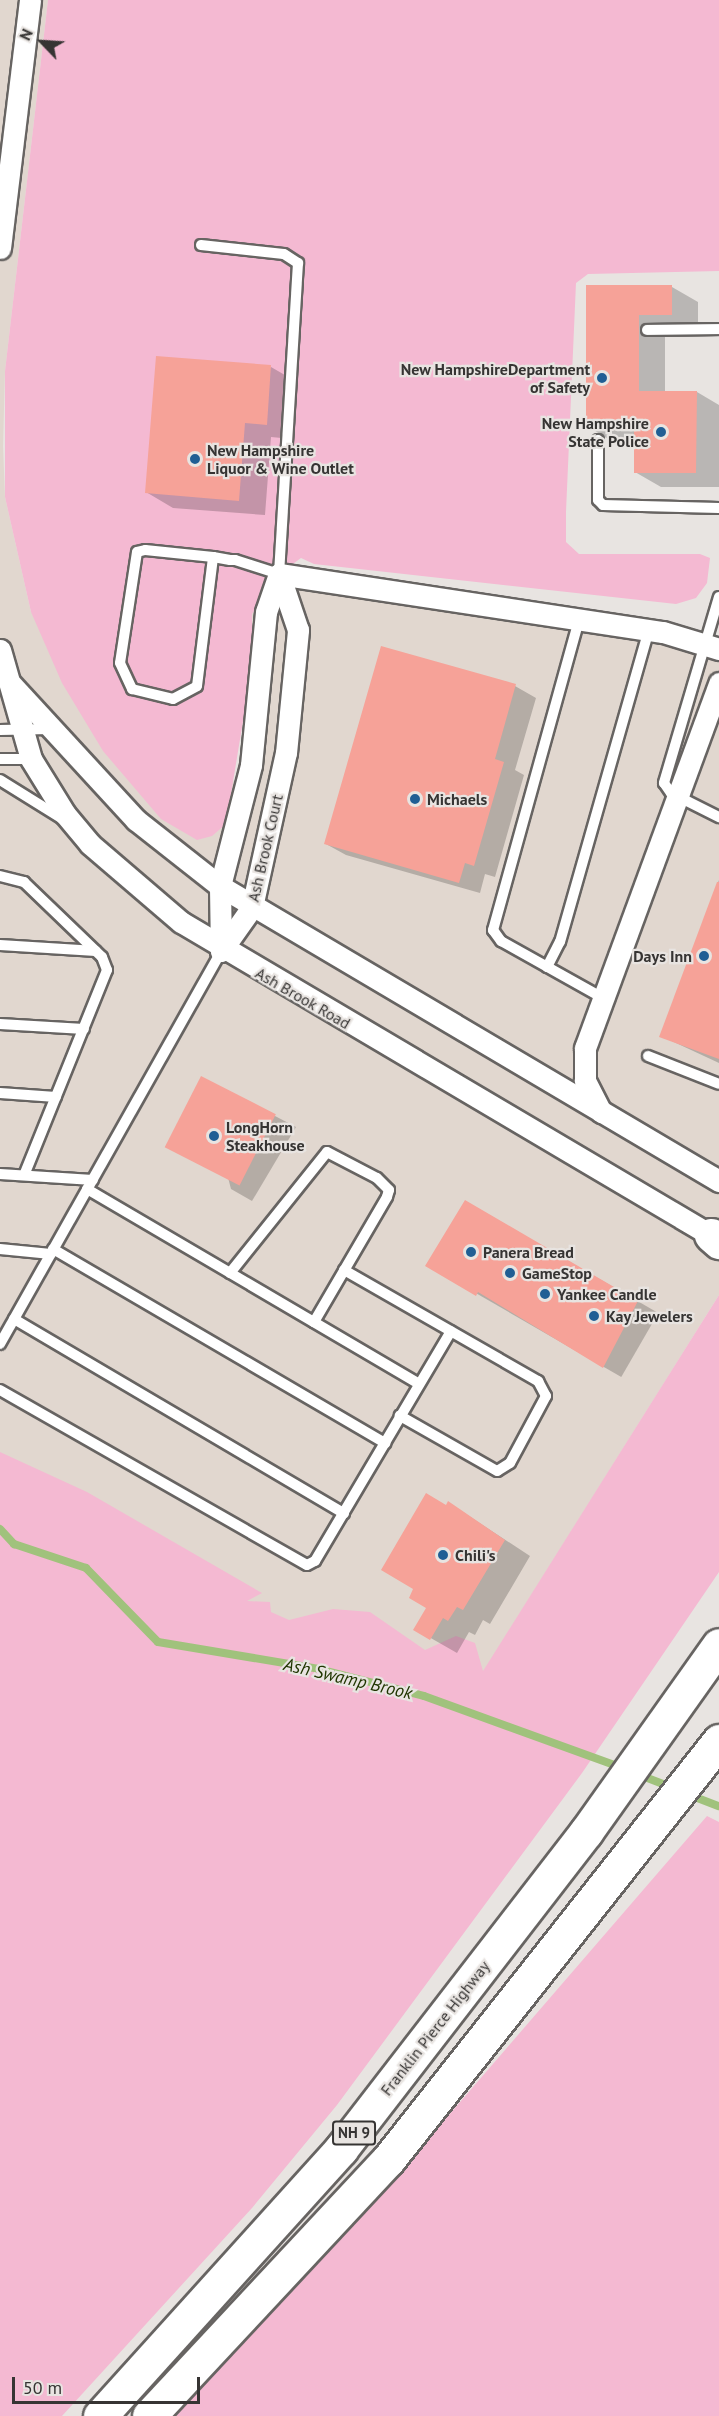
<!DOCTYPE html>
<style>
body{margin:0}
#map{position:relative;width:719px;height:2416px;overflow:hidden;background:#e8e4e1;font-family:"PT Sans",sans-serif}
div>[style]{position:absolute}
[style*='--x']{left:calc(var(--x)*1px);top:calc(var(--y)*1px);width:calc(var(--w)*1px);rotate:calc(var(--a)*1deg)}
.built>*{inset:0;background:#e1d7cf}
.green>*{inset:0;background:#f4b9d2}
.shadow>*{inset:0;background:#0003;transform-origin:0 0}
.stream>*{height:8px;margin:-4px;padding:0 4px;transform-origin:4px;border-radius:4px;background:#a0c27c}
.building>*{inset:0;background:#f6a298;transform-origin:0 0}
.roads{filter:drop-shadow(2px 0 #676462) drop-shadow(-2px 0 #676462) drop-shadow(0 2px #676462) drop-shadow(0 -2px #676462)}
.lane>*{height:10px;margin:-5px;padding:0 5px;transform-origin:5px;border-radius:5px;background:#fff}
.street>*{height:21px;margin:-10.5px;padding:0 10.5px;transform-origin:10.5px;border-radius:10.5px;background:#fff}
.highway>*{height:33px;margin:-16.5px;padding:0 16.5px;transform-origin:16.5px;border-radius:16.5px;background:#fff}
.dots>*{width:16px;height:16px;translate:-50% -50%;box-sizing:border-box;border:3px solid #e8e4e1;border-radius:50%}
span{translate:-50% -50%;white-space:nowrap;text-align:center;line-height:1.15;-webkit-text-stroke:4.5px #e8e4e1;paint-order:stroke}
.shield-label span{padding:2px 4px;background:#e8e4e1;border:2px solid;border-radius:4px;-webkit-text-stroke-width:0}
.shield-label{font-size:15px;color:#363433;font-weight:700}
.poi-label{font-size:16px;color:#363433;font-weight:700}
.right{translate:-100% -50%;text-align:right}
.left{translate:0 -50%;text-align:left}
.street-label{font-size:16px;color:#363433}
.water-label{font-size:18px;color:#203501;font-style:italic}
.north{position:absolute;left:12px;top:12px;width:60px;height:60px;-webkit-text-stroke:4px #e8e4e1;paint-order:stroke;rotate:295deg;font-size:16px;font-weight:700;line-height:24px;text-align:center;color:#363433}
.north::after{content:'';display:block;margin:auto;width:21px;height:27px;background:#363433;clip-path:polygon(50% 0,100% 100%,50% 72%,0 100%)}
.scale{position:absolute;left:12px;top:2377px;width:188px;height:27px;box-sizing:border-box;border:3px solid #363433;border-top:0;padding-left:8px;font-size:18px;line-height:21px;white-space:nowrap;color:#363433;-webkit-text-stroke:4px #e8e4e1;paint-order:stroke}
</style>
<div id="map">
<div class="built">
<div style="clip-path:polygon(0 0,48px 0,5px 371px,3px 446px,5px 497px,31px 612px,236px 783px,252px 667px,252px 614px,279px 574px,719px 649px,719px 1295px,460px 1709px,0 1529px)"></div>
</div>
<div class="green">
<div style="clip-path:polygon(48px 0,719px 0,719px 271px,588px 274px,576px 283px,566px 512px,566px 542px,579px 554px,700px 554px,710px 558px,707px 583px,696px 598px,676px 604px,314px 564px,301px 558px,279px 574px,252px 614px,252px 667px,226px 824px,212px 836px,197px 840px,161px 819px,103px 751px,62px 683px,31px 612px,5px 497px,5px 371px)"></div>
<div style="clip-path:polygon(719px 1295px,719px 1572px,582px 1773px,337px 2105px,252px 2208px,62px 2416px,0 2416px,0 1452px,87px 1492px,262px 1593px,247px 1601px,270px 1602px,271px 1612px,289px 1620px,333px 1609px,370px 1612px,425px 1650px,456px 1636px,475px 1643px,483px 1671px)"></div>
<div style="clip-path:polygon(707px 1816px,719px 1822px,719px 2416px,176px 2416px,429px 2138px)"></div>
</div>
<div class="shadow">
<div style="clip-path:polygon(588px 286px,672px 287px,698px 302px,698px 329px,665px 330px,665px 392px,697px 392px,719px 405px,719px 487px,661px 487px,635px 472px,635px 441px,613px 442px,587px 426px)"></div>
<div style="clip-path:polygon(271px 367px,297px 382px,292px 439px,271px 437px,265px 515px,173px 508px,146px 492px)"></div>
<div style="clip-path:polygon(515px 686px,536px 698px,515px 770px,524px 775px,495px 877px,485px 874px,480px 893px,346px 855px,326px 844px)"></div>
<div style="clip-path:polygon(719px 880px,719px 1063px,661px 1036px)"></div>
<div style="clip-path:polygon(202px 1078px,296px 1127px,252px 1201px,231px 1189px)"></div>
<div style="left:466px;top:1202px;width:222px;height:74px;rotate:30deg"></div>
<div style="clip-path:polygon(449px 1503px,530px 1556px,490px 1624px,483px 1620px,475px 1635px,469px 1632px,457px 1653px,415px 1629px,428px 1608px)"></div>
</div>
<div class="stream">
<div style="--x:0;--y:1529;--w:21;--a:47"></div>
<div style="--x:14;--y:1544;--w:76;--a:18.4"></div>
<div style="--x:86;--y:1568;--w:103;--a:45.8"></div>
<div style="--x:158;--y:1642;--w:163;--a:9.5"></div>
<div style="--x:319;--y:1669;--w:108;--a:14.4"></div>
<div style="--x:424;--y:1696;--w:212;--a:19.9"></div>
<div style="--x:637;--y:1774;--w:39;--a:21"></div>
<div style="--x:687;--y:1794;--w:34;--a:21"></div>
</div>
<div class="building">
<div style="clip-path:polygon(586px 285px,672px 285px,672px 315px,639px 315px,639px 391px,697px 391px,696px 473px,634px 473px,634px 427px,586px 427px)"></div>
<div style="clip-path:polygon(156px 356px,271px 365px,267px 425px,245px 423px,239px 501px,145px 493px)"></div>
<div style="clip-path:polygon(381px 646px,516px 684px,495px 759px,504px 762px,474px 866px,465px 863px,459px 883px,324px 844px)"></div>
<div style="clip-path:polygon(717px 882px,719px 882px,719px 1059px,659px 1037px)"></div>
<div style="left:201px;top:1076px;width:84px;height:80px;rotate:27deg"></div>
<div style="clip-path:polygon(465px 1200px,638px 1301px,603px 1368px,478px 1292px,476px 1296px,425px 1266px)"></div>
<div style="clip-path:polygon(426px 1493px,446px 1505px,448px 1501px,505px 1540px,463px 1610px,457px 1607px,448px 1621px,443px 1618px,430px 1640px,413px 1630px,426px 1608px,409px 1598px,413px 1589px,381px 1570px)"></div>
</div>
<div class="roads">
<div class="lane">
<div style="--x:201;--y:245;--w:83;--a:6.2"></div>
<div style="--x:284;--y:254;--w:17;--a:33"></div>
<div style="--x:298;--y:263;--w:312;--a:93.5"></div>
<div style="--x:279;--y:574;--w:46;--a:-162.3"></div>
<div style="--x:235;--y:560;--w:5;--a:180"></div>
<div style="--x:230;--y:560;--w:17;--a:-170"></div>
<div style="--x:213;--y:557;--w:68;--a:-174.1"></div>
<div style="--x:145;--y:550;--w:8;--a:166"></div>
<div style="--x:137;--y:552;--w:112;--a:98.7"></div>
<div style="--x:120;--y:663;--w:29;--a:65"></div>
<div style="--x:132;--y:689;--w:42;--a:13.7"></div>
<div style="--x:173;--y:699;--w:27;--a:-28"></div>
<div style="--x:197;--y:686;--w:130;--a:-82.9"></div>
<div style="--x:647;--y:330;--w:72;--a:-0.8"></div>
<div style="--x:598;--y:440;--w:60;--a:90"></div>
<div style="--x:598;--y:500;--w:7;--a:45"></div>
<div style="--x:603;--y:505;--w:116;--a:1.5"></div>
<div style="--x:719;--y:597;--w:194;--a:106.5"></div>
<div style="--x:664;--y:783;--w:12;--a:55"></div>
<div style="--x:671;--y:793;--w:54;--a:26.6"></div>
<div style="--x:579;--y:620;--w:322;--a:105.5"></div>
<div style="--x:493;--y:930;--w:14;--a:54"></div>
<div style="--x:501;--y:941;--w:115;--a:29.2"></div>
<div style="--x:0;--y:730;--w:50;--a:-1.1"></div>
<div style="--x:0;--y:759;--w:31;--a:0"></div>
<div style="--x:0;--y:780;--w:72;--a:31.9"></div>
<div style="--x:0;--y:876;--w:25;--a:14"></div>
<div style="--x:24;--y:882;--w:108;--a:43.9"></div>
<div style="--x:102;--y:957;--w:14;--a:69"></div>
<div style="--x:107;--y:970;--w:221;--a:112"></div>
<div style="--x:0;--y:945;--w:96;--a:3.6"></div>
<div style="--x:547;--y:967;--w:28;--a:-63"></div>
<div style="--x:560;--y:942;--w:324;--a:-74.1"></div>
<div style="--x:0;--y:1024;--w:84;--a:3.4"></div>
<div style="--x:648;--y:1056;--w:76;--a:21.5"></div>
<div style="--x:0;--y:1093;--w:56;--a:4.1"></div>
<div style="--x:0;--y:1174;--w:93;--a:3.7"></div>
<div style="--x:87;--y:1189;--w:385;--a:30.4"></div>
<div style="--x:0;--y:1249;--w:51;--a:5.6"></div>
<div style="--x:53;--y:1249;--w:385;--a:30.3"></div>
<div style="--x:344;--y:1270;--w:224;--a:29.8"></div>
<div style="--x:538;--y:1381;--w:17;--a:62"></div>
<div style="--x:546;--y:1396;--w:76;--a:118.2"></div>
<div style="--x:510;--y:1463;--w:15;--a:148"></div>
<div style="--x:497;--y:1471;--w:112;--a:-150.4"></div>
<div style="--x:230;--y:1273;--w:155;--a:-51.3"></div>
<div style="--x:327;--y:1152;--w:56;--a:27.5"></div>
<div style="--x:377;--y:1178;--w:17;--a:45"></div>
<div style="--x:389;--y:1190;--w:7;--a:106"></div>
<div style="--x:387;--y:1197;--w:145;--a:120.3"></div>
<div style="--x:14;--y:1319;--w:383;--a:30.5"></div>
<div style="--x:0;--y:1344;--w:451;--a:-60.6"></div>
<div style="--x:0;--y:1390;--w:353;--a:29.7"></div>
<div style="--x:307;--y:1565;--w:9;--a:-27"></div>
<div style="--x:315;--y:1561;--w:267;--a:-59.4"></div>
</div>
<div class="street">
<div style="--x:0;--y:248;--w:250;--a:-83.1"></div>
<div style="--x:279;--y:574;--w:388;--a:8.6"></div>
<div style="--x:663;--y:632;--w:59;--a:16.9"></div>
<div style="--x:0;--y:650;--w:113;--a:74.1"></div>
<div style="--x:31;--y:759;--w:65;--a:58.3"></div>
<div style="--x:65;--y:814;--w:39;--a:50"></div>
<div style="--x:90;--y:844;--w:120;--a:40.6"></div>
<div style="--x:181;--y:922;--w:625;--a:30.59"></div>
<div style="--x:10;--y:683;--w:186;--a:47.4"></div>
<div style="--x:136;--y:820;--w:107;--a:38.2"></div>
<div style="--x:220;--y:886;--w:580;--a:30.59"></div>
<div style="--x:221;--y:951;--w:54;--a:-54.8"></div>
<div style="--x:252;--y:907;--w:158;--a:-77.6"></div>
<div style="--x:286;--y:753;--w:124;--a:-84.4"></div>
<div style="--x:298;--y:630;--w:59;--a:-108.7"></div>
<div style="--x:221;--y:951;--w:65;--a:-90.9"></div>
<div style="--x:220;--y:886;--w:125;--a:-75.6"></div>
<div style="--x:251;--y:765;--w:154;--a:-84.4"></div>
<div style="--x:266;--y:612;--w:40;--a:-71.1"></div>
<div style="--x:601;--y:1112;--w:36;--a:-117"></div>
<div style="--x:585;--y:1080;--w:32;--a:-90"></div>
<div style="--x:585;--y:1048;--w:389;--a:-69.8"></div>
</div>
<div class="highway">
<div style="--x:711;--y:1235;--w:11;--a:41"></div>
<div style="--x:100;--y:2416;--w:360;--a:-47.9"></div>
<div style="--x:341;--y:2149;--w:401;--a:-52.3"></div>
<div style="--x:586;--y:1832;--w:229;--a:-54.6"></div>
<div style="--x:149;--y:2416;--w:350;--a:-47"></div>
<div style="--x:388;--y:2160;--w:534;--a:-51.69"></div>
</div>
</div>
<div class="dots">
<div style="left:602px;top:378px;background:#205e94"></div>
<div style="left:661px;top:432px;background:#205e94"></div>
<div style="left:195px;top:459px;background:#205e94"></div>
<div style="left:415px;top:799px;background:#205e94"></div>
<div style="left:704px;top:956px;background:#205e94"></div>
<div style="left:214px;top:1136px;background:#205e94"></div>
<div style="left:471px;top:1252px;background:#205e94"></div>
<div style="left:510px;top:1273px;background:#205e94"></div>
<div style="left:545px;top:1294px;background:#205e94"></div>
<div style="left:594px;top:1316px;background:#205e94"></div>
<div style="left:443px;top:1555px;background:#205e94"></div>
</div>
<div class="shield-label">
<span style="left:354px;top:2133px">NH 9</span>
</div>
<div class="poi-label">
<span class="right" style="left:590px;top:378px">New HampshireDepartment<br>of Safety</span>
<span class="right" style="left:649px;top:432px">New Hampshire<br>State Police</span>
<span class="left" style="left:207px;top:459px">New Hampshire<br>Liquor &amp; Wine Outlet</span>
<span class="left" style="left:427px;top:799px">Michaels</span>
<span class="right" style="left:692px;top:956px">Days Inn</span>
<span class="left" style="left:226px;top:1136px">LongHorn<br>Steakhouse</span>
<span class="left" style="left:483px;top:1252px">Panera Bread</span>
<span class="left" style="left:522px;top:1273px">GameStop</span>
<span class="left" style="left:557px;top:1294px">Yankee Candle</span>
<span class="left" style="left:606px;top:1316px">Kay Jewelers</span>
<span class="left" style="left:455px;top:1555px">Chili's</span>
</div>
<div class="street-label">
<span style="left:265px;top:848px;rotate:-77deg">Ash Brook Court</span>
<span style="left:303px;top:998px;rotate:30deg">Ash Brook Road</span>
<span style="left:435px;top:2028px;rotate:-52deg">Franklin Pierce Highway</span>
</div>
<div class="water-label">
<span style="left:348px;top:1679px;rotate:13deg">Ash Swamp Brook</span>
</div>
<div class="north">N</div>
<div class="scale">50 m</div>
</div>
